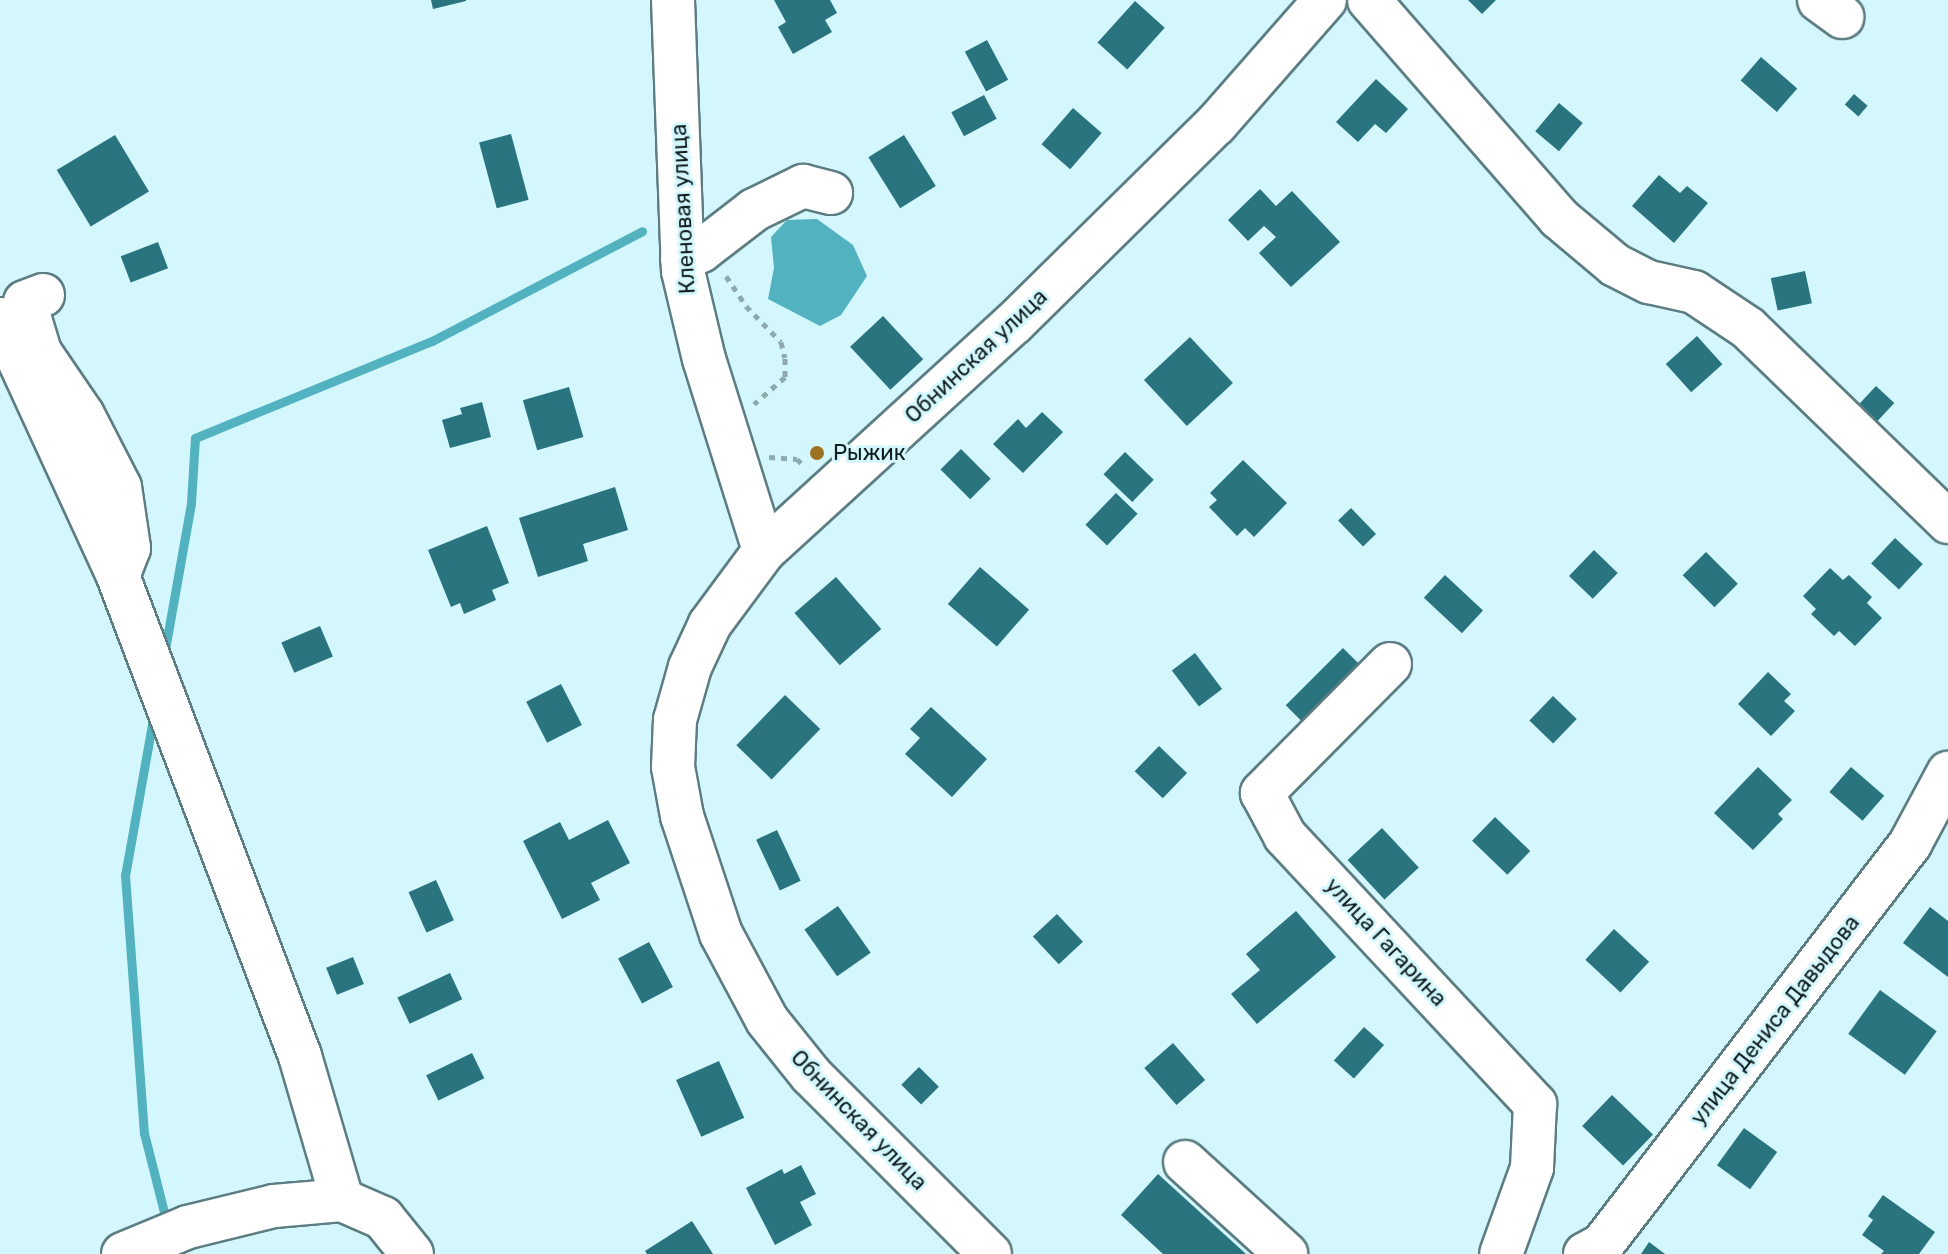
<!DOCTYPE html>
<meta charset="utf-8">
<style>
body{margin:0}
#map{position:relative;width:1948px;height:1254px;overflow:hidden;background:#d3f7fd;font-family:Rubik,sans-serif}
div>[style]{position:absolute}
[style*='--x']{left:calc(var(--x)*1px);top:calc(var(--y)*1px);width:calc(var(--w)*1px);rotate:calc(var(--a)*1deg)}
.water>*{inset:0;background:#52b2c0}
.stream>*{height:9px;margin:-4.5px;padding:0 4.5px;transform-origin:4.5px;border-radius:4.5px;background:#52b2c0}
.building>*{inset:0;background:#29747e;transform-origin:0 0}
.path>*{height:5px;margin-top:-2.5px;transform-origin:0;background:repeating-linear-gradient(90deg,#8eaaae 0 6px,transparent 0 12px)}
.roads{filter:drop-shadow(2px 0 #5c7d82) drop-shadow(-2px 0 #5c7d82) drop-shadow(0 2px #5c7d82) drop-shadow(0 -2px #5c7d82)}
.minor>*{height:42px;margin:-21px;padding:0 21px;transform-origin:21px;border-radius:21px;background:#fff}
.dots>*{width:22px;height:22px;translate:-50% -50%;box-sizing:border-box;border:4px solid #d3f7fd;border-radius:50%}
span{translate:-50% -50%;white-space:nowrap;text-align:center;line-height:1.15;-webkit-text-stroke:6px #d3f7fd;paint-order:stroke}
.street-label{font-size:22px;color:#101d1f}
.poi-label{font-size:22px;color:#101d1f}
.left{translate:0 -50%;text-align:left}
</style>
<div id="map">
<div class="water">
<div style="clip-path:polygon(817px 219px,853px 245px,867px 276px,841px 315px,820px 326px,768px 299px,774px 268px,771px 237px,787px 220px)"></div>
</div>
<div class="stream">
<div style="--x:164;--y:655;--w:154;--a:-79.9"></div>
<div style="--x:191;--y:503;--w:65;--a:-86.5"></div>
<div style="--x:195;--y:438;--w:256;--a:-22.3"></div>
<div style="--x:432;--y:341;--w:237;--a:-27.6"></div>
<div style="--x:154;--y:713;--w:165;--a:100.1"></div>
<div style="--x:125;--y:875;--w:259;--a:85.8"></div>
<div style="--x:144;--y:1133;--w:94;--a:75.8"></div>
</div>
<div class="building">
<div style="clip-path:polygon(431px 0,466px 0,466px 1px,433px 9px)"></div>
<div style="clip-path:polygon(774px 0,830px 0,837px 13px,825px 20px,832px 32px,793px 54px,778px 27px,786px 22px)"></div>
<div style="clip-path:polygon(1468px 0,1496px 0,1482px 14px)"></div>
<div style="left:1135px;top:1px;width:40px;height:56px;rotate:42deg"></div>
<div style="left:987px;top:40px;width:45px;height:25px;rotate:62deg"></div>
<div style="left:1761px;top:57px;width:48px;height:31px;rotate:41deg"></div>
<div style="clip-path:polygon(1376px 79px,1408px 109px,1386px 133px,1375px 124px,1358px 142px,1336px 122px)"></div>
<div style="left:1854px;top:94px;width:18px;height:14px;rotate:41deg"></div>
<div style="left:984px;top:95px;width:27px;height:37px;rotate:62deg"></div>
<div style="left:1559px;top:103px;width:31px;height:37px;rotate:40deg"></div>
<div style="left:1073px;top:108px;width:38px;height:48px;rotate:41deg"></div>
<div style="left:511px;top:134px;width:68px;height:33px;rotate:75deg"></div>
<div style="left:115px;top:135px;width:66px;height:68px;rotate:59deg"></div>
<div style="left:904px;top:135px;width:60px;height:42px;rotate:58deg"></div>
<div style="clip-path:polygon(1659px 175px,1680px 193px,1687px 186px,1708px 203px,1674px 243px,1632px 206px)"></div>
<div style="clip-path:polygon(1260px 189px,1276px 206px,1292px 191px,1340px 242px,1291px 287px,1259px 253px,1276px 237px,1264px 226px,1248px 241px,1228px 220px)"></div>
<div style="left:158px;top:242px;width:28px;height:40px;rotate:69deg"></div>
<div style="left:1805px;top:271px;width:33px;height:35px;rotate:78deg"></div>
<div style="left:883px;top:316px;width:59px;height:45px;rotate:47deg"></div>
<div style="left:1697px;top:336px;width:38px;height:42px;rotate:48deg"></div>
<div style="left:1190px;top:337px;width:63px;height:63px;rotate:47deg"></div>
<div style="left:1876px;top:386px;width:25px;height:27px;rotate:43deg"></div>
<div style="left:569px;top:387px;width:52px;height:48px;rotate:74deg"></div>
<div style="clip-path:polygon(482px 402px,491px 437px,450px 448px,442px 420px,462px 414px,460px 408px)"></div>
<div style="clip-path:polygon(1042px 412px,1063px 432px,1023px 473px,993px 444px,1018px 419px,1026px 428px)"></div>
<div style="left:961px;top:449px;width:42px;height:29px;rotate:45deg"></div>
<div style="left:1125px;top:452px;width:40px;height:31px;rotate:44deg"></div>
<div style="clip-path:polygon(1243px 460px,1287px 503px,1254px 537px,1245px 528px,1237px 536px,1209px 507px,1217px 500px,1210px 493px)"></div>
<div style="clip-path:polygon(615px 487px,628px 530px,583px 544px,588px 561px,538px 577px,519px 518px)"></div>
<div style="left:1116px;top:493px;width:30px;height:44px;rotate:44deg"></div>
<div style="left:1351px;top:508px;width:36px;height:18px;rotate:46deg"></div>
<div style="clip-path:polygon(487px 526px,509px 583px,492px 590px,496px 600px,464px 614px,460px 603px,451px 607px,428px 550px)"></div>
<div style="left:1895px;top:538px;width:38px;height:35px;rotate:43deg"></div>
<div style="left:1594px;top:550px;width:33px;height:36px;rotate:44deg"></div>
<div style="left:1706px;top:552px;width:45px;height:33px;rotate:45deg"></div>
<div style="left:980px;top:567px;width:65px;height:49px;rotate:41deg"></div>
<div style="clip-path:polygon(1830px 568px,1843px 580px,1849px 575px,1872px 597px,1867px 603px,1882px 618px,1855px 646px,1839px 631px,1834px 636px,1811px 614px,1816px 609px,1803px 596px)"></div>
<div style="left:1445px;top:575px;width:52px;height:31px;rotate:43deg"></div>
<div style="left:836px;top:577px;width:69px;height:55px;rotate:49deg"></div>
<div style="left:320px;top:626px;width:33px;height:42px;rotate:67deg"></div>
<div style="left:1343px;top:648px;width:27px;height:81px;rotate:45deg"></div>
<div style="left:1195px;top:653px;width:45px;height:29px;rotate:53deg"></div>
<div style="clip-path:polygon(1768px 672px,1791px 694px,1784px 701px,1795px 711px,1771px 736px,1738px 704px)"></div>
<div style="left:561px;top:684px;width:46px;height:39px;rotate:63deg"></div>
<div style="left:785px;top:695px;width:49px;height:70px;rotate:44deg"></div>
<div style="left:1553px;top:696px;width:33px;height:34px;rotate:44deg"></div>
<div style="clip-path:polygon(931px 707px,987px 759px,952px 797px,905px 754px,920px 738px,910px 729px)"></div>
<div style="left:1159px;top:746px;width:39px;height:35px;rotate:44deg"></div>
<div style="clip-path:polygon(1758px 767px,1792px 800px,1778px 814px,1783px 819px,1753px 850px,1714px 813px)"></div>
<div style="left:1851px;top:767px;width:44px;height:33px;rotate:41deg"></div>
<div style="left:1495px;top:817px;width:49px;height:33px;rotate:44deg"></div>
<div style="clip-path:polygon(608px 820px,630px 863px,591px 883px,600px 900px,562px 919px,523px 841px,560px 822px,569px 840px)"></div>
<div style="left:1382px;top:828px;width:54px;height:47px;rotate:47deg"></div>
<div style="left:777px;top:830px;width:56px;height:23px;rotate:65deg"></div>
<div style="left:436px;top:880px;width:44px;height:30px;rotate:66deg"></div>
<div style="left:838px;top:906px;width:57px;height:41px;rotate:55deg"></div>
<div style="clip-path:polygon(1930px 907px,1948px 921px,1948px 977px,1903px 943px)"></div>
<div style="clip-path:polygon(1296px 911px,1336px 957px,1257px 1024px,1231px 994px,1260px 970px,1246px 954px)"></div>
<div style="left:1057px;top:914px;width:38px;height:33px;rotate:47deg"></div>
<div style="left:1614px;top:929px;width:48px;height:42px;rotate:43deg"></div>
<div style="left:649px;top:942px;width:51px;height:35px;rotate:62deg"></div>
<div style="left:353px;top:957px;width:29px;height:29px;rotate:68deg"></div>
<div style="left:450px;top:973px;width:29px;height:58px;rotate:65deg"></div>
<div style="left:1880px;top:990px;width:70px;height:54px;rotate:36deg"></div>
<div style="left:1364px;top:1027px;width:27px;height:45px;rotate:42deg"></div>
<div style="left:1173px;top:1043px;width:49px;height:38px;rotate:49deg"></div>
<div style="left:472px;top:1053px;width:28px;height:51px;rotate:64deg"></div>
<div style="left:719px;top:1061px;width:62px;height:47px;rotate:66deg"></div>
<div style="left:919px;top:1067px;width:28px;height:25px;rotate:45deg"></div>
<div style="left:1612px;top:1095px;width:57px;height:43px;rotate:44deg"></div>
<div style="left:1744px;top:1128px;width:41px;height:46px;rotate:36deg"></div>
<div style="clip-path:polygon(801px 1165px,816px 1194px,800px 1202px,812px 1225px,775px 1245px,746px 1188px,782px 1169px,784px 1174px)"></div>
<div style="clip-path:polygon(1158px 1174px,1246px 1254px,1163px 1254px,1121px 1215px)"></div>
<div style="clip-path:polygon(1883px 1195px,1935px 1232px,1919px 1254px,1881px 1254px,1884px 1251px,1862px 1235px,1873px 1220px,1868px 1216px)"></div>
<div style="clip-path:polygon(692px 1221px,713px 1254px,647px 1254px,645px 1251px)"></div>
<div style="clip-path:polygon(1649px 1242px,1665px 1254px,1641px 1254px)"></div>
</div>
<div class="path">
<div style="--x:726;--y:276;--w:36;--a:56"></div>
<div style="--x:746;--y:306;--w:50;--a:45.8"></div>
<div style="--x:781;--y:342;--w:16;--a:76"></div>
<div style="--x:785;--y:358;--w:19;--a:90"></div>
<div style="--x:785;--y:377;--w:41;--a:138.9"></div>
<div style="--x:769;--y:457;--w:28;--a:4"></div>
<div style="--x:797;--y:459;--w:10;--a:45"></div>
</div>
<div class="roads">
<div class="minor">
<div style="--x:673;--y:0;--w:271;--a:87.9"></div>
<div style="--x:683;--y:271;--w:90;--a:76.6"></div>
<div style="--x:704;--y:359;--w:201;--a:72.6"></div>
<div style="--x:1369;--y:0;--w:289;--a:48.9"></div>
<div style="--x:1559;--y:218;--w:73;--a:40"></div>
<div style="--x:1615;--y:265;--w:38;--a:27"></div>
<div style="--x:1649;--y:282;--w:46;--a:12.5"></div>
<div style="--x:1694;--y:292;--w:65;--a:33.7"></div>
<div style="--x:1748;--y:328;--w:279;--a:44.1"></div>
<div style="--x:1819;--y:0;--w:29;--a:36"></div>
<div style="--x:682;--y:259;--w:21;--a:-23"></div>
<div style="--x:701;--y:251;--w:67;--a:-37.7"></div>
<div style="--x:754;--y:210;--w:55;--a:-26.1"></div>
<div style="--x:803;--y:186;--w:29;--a:14"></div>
<div style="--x:43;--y:295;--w:19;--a:159"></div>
<div style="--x:25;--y:302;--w:52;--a:73.3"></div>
<div style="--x:40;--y:352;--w:76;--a:55.7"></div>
<div style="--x:83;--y:415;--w:81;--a:62.8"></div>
<div style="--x:120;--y:487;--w:62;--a:81.6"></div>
<div style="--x:129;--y:548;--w:28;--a:111"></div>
<div style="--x:0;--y:319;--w:283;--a:65.3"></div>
<div style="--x:118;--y:576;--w:513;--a:69.23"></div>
<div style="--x:300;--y:1056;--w:150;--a:73.7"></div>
<div style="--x:1390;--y:664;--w:182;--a:134.8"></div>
<div style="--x:1262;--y:793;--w:49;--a:61.9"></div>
<div style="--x:1285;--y:836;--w:367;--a:47"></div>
<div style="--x:1535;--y:1104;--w:64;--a:92.7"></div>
<div style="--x:1532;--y:1168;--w:91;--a:109.8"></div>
<div style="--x:1185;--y:1162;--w:137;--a:42.3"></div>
<div style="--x:123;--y:1254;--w:70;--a:-22.6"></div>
<div style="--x:188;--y:1227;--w:89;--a:-13.7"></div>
<div style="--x:274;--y:1206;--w:68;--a:-5"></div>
<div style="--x:342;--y:1200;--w:45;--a:23.7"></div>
<div style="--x:383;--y:1218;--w:46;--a:51.1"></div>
<div style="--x:990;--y:1254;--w:253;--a:-135"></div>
<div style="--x:811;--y:1075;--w:70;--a:-128.7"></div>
<div style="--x:767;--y:1020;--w:98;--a:-118.1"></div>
<div style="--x:721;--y:934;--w:124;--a:-108.3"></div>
<div style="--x:682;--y:816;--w:50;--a:-100.4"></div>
<div style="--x:673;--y:767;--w:47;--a:-87.6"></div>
<div style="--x:675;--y:720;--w:55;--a:-74.2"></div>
<div style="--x:690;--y:667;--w:47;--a:-65.1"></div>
<div style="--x:710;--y:624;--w:91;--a:-53.5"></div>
<div style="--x:764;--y:551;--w:338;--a:-42.4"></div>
<div style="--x:1014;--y:323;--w:284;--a:-44.6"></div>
<div style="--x:1216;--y:124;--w:165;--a:-48.7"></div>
<div style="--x:1585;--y:1254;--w:19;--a:-28"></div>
<div style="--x:1602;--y:1245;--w:506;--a:-52.47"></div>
<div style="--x:1910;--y:844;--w:81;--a:-61.8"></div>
</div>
</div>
<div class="dots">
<div style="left:817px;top:453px;background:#9d7221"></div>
</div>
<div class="street-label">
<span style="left:683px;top:209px;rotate:-93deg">Кленовая улица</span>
<span style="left:976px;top:356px;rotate:-43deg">Обнинская улица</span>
<span style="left:1386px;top:942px;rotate:47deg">улица Гагарина</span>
<span style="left:1775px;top:1020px;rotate:-52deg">улица Дениса Давыдова</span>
<span style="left:859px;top:1120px;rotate:46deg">Обнинская улица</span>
</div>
<div class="poi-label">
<span class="left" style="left:833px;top:453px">Рыжик</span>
</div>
</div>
